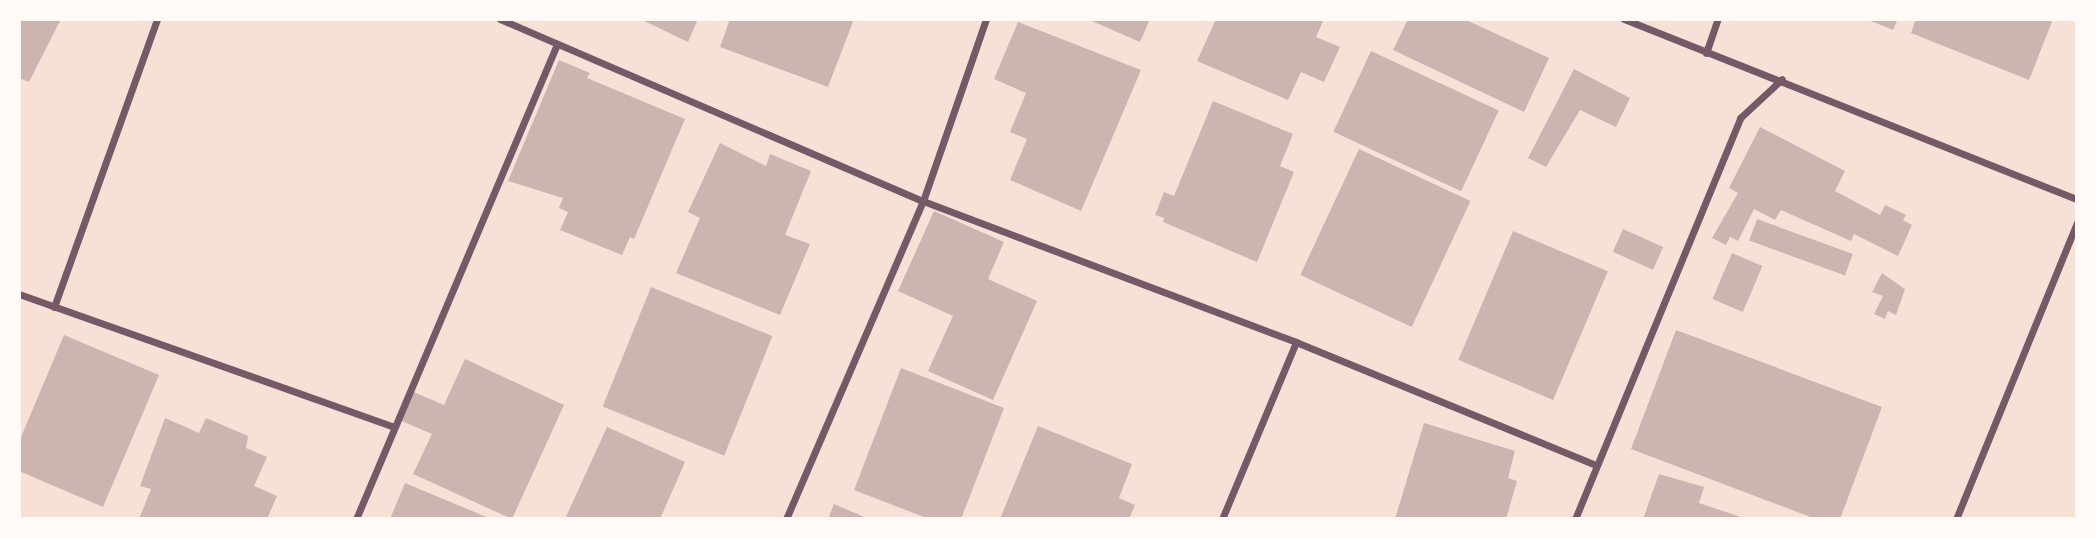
<!DOCTYPE html>
<style>
body{margin:0}
#map{position:relative;width:2096px;height:538px;overflow:hidden;background:#f7e1d7;font-family:"PT Serif",serif}
div>[style]{position:absolute}
[style*='--x']{left:calc(var(--x)*1px);top:calc(var(--y)*1px);width:calc(var(--w)*1px);rotate:calc(var(--a)*1deg)}
.building>*{inset:0;background:#ccb4b1;transform-origin:0 0}
.minor>*{height:7px;margin:-3.5px;padding:0 3.5px;transform-origin:3.5px;border-radius:3.5px;background:#755966}
span{translate:-50% -50%;white-space:nowrap;text-align:center;line-height:1.15;-webkit-text-stroke:6px #fffaf5;paint-order:stroke}
.frame{position:absolute;inset:0;border:21px solid #fffaf5;pointer-events:none}
</style>
<div id="map">
<div class="building">
<div style="clip-path:polygon(19px 19px,61px 19px,29px 82px,19px 78px)"></div>
<div style="clip-path:polygon(640px 19px,698px 19px,688px 42px)"></div>
<div style="clip-path:polygon(730px 19px,854px 19px,828px 87px,720px 47px)"></div>
<div style="clip-path:polygon(1087px 19px,1150px 19px,1140px 42px)"></div>
<div style="clip-path:polygon(1216px 19px,1324px 19px,1316px 37px,1340px 47px,1324px 82px,1301px 72px,1288px 100px,1197px 61px)"></div>
<div style="clip-path:polygon(1408px 19px,1464px 19px,1549px 58px,1524px 112px,1393px 50px)"></div>
<div style="clip-path:polygon(1866px 19px,1898px 19px,1893px 30px)"></div>
<div style="clip-path:polygon(1916px 19px,2053px 19px,2029px 80px,1911px 33px)"></div>
<div style="clip-path:polygon(1018px 22px,1141px 70px,1081px 211px,1010px 180px,1027px 139px,1010px 132px,1026px 93px,994px 79px)"></div>
<div style="left:1371px;top:51px;width:141px;height:89px;rotate:25deg"></div>
<div style="clip-path:polygon(559px 60px,590px 73px,587px 78px,685px 119px,634px 239px,630px 237px,622px 255px,560px 230px,568px 212px,559px 208px,563px 198px,508px 181px)"></div>
<div style="clip-path:polygon(1574px 69px,1630px 98px,1616px 127px,1580px 110px,1546px 167px,1528px 158px)"></div>
<div style="clip-path:polygon(1213px 101px,1293px 134px,1280px 166px,1294px 172px,1257px 262px,1163px 222px,1164px 218px,1155px 215px,1164px 192px,1174px 196px)"></div>
<div style="clip-path:polygon(1760px 127px,1845px 171px,1835px 191px,1880px 215px,1885px 205px,1906px 215px,1903px 220px,1912px 225px,1898px 256px,1854px 234px,1851px 241px,1781px 210px,1775px 220px,1754px 209px,1738px 241px,1730px 237px,1726px 245px,1712px 238px,1738px 193px,1729px 188px)"></div>
<div style="clip-path:polygon(720px 143px,766px 166px,770px 154px,811px 171px,785px 235px,810px 244px,780px 315px,676px 273px,700px 218px,688px 212px)"></div>
<div style="left:1359px;top:149px;width:123px;height:139px;rotate:25deg"></div>
<div style="clip-path:polygon(934px 211px,1004px 242px,988px 279px,1037px 301px,993px 400px,928px 371px,953px 316px,898px 291px)"></div>
<div style="left:1757px;top:219px;width:102px;height:23px;rotate:20deg"></div>
<div style="left:1623px;top:229px;width:44px;height:25px;rotate:24deg"></div>
<div style="left:1513px;top:231px;width:103px;height:140px;rotate:23deg"></div>
<div style="left:1732px;top:253px;width:33px;height:50px;rotate:23deg"></div>
<div style="clip-path:polygon(1882px 273px,1905px 289px,1896px 315px,1888px 311px,1885px 319px,1874px 314px,1883px 296px,1872px 292px)"></div>
<div style="left:651px;top:287px;width:131px;height:129px;rotate:22deg"></div>
<div style="clip-path:polygon(1676px 330px,1882px 407px,1840px 519px,1816px 519px,1631px 449px)"></div>
<div style="clip-path:polygon(64px 335px,159px 375px,103px 507px,19px 471px,19px 442px)"></div>
<div style="clip-path:polygon(465px 359px,564px 405px,512px 519px,413px 474px,432px 434px,397px 419px,409px 390px,444px 405px)"></div>
<div style="clip-path:polygon(901px 368px,1004px 408px,961px 519px,929px 519px,854px 490px)"></div>
<div style="clip-path:polygon(165px 418px,199px 433px,206px 418px,248px 436px,246px 448px,267px 457px,254px 486px,277px 496px,267px 519px,139px 519px,151px 489px,140px 486px)"></div>
<div style="clip-path:polygon(1424px 423px,1515px 451px,1508px 478px,1517px 481px,1506px 519px,1395px 519px)"></div>
<div style="clip-path:polygon(1038px 426px,1132px 464px,1119px 498px,1135px 505px,1129px 519px,1000px 519px)"></div>
<div style="clip-path:polygon(607px 427px,685px 462px,660px 519px,565px 519px)"></div>
<div style="clip-path:polygon(1659px 474px,1704px 487px,1699px 503px,1747px 519px,1643px 519px)"></div>
<div style="clip-path:polygon(405px 483px,491px 519px,390px 519px)"></div>
<div style="clip-path:polygon(834px 504px,869px 519px,828px 519px)"></div>
</div>
<div class="minor">
<div style="--x:500;--y:19;--w:460;--a:23.3"></div>
<div style="--x:923;--y:201;--w:399;--a:20.7"></div>
<div style="--x:1296;--y:342;--w:324;--a:22.3"></div>
<div style="--x:1624;--y:19;--w:487;--a:21.7"></div>
<div style="--x:1706;--y:53;--w:36;--a:-71"></div>
<div style="--x:19;--y:294;--w:396;--a:19.5"></div>
<div style="--x:54;--y:307;--w:306;--a:-70.3"></div>
<div style="--x:356;--y:519;--w:516;--a:-67.06"></div>
<div style="--x:786;--y:519;--w:346;--a:-66.7"></div>
<div style="--x:923;--y:201;--w:193;--a:-70.9"></div>
<div style="--x:1222;--y:519;--w:192;--a:-67.3"></div>
<div style="--x:1575;--y:519;--w:434;--a:-67.6"></div>
<div style="--x:1740;--y:118;--w:57;--a:-42.9"></div>
<div style="--x:1956;--y:519;--w:320;--a:-67.8"></div>
</div>
<div class="frame"></div>
</div>
